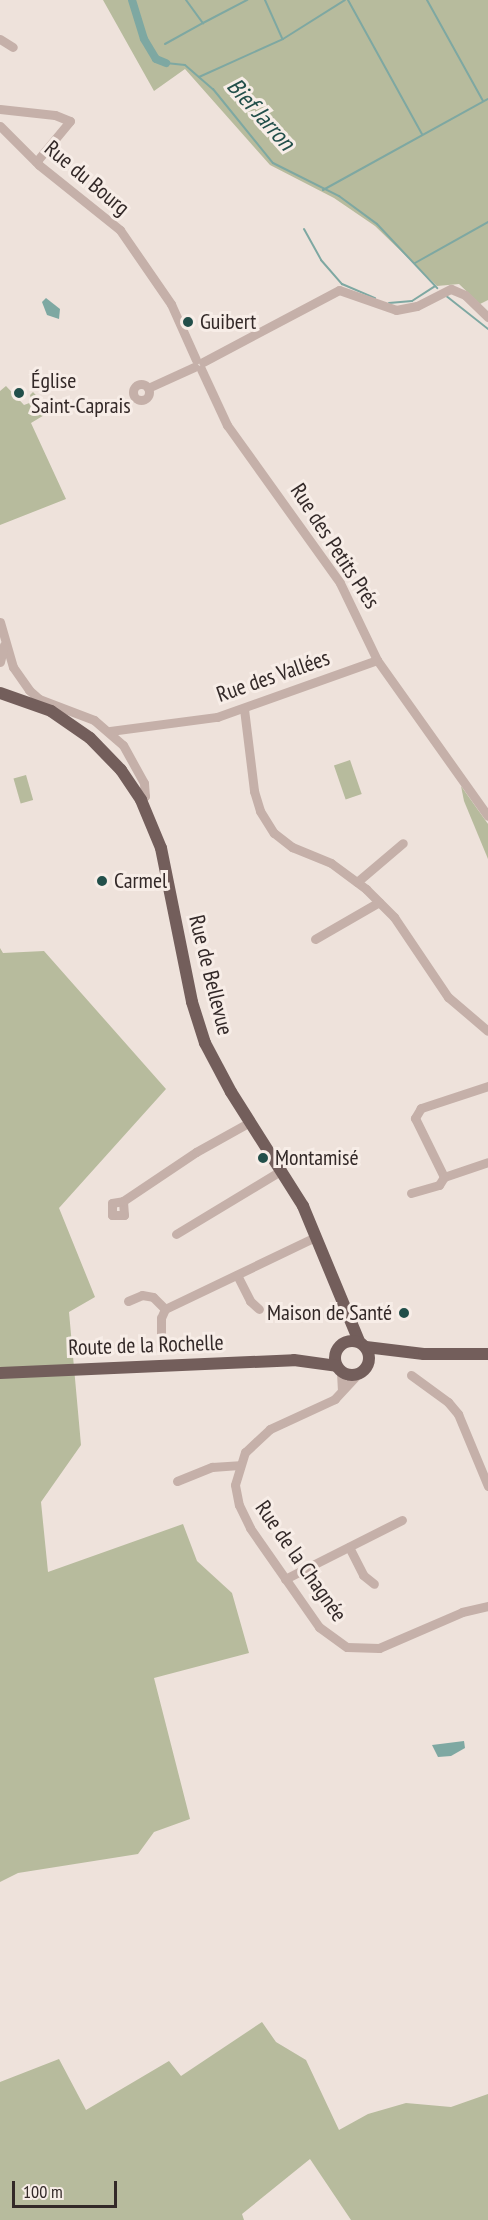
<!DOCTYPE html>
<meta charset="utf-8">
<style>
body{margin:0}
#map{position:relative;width:488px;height:2220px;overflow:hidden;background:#eee2db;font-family:"PT Sans Narrow",sans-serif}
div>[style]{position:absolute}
.green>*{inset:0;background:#b7bb9d;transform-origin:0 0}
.water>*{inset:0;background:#7ea8a2}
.stream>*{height:2px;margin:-1px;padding:0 1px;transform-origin:1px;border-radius:1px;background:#7ea8a2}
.canal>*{height:8px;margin:-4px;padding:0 4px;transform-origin:4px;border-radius:4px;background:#7ea8a2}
.minor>*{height:9px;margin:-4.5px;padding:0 4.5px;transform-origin:4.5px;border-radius:4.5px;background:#c5b0a9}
.minor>.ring{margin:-4.5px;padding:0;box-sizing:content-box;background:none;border:9px solid #c5b0a9;border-radius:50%}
.major>*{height:12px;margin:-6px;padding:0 6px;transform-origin:6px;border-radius:6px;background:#735e5b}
.major>.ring{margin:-6px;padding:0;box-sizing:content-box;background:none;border:12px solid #735e5b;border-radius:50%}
.dots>*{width:16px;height:16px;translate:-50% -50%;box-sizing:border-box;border:3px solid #f7ede7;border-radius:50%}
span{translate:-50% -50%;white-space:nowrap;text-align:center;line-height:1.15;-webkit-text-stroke:6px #f7ede7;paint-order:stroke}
.street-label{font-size:22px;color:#332928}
.poi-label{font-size:22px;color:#332928}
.left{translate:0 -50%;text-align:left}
.right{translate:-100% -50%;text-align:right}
.water-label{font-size:24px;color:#224f4a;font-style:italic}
.scale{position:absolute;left:12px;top:2181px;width:105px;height:27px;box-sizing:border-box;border:3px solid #332928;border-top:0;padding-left:8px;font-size:18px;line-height:21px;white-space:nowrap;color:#332928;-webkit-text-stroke:4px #f7ede7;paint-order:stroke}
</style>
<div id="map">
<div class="green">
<div style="clip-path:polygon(103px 0,488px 0,488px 300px,480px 304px,459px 284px,437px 286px,375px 226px,334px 198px,270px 165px,185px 69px,154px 91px)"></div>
<div style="clip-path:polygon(6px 386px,24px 405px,32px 402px,30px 395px,33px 392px,51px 411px,31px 423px,66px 499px,0 525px,0 391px)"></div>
<div style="left:350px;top:760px;width:36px;height:17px;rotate:71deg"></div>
<div style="left:26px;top:775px;width:26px;height:13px;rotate:74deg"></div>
<div style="clip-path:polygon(461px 786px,488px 824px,488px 859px,464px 801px)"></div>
<div style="clip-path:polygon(0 948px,3px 953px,44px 951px,166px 1089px,59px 1208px,95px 1297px,69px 1312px,81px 1445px,41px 1502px,48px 1572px,183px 1524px,197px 1561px,232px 1593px,249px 1653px,154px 1678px,190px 1819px,154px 1832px,138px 1854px,18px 1873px,0 1882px)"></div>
<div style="clip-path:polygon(262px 2022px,276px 2042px,306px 2060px,339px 2130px,368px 2114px,406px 2103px,451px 2107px,488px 2094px,488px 2220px,351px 2220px,310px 2159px,242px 2214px,244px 2220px,0 2220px,0 2082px,59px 2059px,86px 2110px,169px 2061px,181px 2076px)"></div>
</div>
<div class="water">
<div style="clip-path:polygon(46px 298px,60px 309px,59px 319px,47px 315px,42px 302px)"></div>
<div style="clip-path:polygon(464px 1741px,465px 1748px,451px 1756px,438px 1757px,432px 1745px)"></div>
</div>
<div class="stream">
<div style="left:186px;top:0;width:29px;rotate:54deg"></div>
<div style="left:203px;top:23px;width:50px;rotate:-27.6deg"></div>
<div style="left:265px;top:0;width:42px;rotate:65.9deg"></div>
<div style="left:348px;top:0;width:153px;rotate:61.1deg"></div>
<div style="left:427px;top:0;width:115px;rotate:61deg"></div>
<div style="left:165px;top:44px;width:43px;rotate:-28.9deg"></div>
<div style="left:166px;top:63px;width:19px;rotate:6deg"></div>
<div style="left:185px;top:65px;width:37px;rotate:41deg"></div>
<div style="left:213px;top:89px;width:95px;rotate:51deg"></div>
<div style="left:273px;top:163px;width:74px;rotate:26.6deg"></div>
<div style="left:339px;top:196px;width:47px;rotate:36.4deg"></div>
<div style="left:377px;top:224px;width:88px;rotate:46.8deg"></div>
<div style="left:199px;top:77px;width:92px;rotate:-24.3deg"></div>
<div style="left:283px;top:39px;width:73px;rotate:-32.2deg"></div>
<div style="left:323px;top:190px;width:188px;rotate:-28.9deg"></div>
<div style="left:304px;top:229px;width:35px;rotate:61deg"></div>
<div style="left:321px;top:260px;width:32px;rotate:49deg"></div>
<div style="left:342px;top:284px;width:36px;rotate:23deg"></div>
<div style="left:415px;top:263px;width:84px;rotate:-29.3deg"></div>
<div style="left:445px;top:295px;width:55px;rotate:38.3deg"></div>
<div style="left:389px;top:303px;width:23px;rotate:-5deg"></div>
<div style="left:412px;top:301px;width:27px;rotate:-33deg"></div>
</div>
<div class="canal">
<div style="left:132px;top:0;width:41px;rotate:72.9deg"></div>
<div style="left:144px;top:39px;width:23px;rotate:59deg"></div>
<div style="left:156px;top:59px;width:11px;rotate:22deg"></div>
</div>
<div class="minor">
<div style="left:0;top:39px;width:15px;rotate:32deg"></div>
<div style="left:0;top:109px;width:55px;rotate:6.2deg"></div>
<div style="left:55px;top:115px;width:16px;rotate:22deg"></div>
<div style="left:70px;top:121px;width:53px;rotate:129.7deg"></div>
<div style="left:0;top:126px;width:55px;rotate:45deg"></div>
<div style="left:39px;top:165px;width:104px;rotate:38.7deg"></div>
<div style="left:120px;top:230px;width:90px;rotate:55.4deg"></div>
<div style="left:171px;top:304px;width:61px;rotate:65.9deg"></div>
<div style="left:203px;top:362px;width:154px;rotate:-27.9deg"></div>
<div style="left:339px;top:290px;width:60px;rotate:19.3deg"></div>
<div style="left:396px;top:310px;width:21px;rotate:-11deg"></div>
<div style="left:417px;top:306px;width:38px;rotate:-27deg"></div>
<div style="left:451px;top:289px;width:15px;rotate:23deg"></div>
<div style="left:465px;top:295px;width:32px;rotate:44deg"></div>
<div style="left:201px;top:369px;width:62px;rotate:65.1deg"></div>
<div style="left:227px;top:425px;width:194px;rotate:54.4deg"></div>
<div style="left:340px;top:583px;width:85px;rotate:64.3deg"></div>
<div style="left:377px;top:660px;width:191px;rotate:54.6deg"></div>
<div class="ring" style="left:133px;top:384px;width:7px;height:7px"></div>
<div style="left:148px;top:388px;width:51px;rotate:-24.5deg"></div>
<div style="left:0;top:622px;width:47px;rotate:73.9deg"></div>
<div style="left:13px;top:667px;width:28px;rotate:55deg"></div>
<div style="left:29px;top:690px;width:13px;rotate:42deg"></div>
<div style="left:39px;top:699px;width:59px;rotate:20.9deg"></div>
<div style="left:94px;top:720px;width:38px;rotate:41deg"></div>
<div style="left:123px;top:745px;width:43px;rotate:61.1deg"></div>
<div style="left:144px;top:783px;width:13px;rotate:86deg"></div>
<div style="left:145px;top:796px;width:6px;rotate:135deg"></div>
<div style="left:0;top:662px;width:17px;rotate:-77deg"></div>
<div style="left:244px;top:709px;width:83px;rotate:83deg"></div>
<div style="left:254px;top:791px;width:21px;rotate:73deg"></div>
<div style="left:260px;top:811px;width:26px;rotate:58deg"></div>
<div style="left:274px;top:833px;width:23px;rotate:38deg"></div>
<div style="left:292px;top:847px;width:42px;rotate:22.3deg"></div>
<div style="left:331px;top:863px;width:44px;rotate:36.6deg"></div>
<div style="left:366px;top:889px;width:40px;rotate:45deg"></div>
<div style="left:394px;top:917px;width:97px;rotate:56deg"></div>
<div style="left:448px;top:997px;width:52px;rotate:40.4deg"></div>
<div style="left:110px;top:731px;width:108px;rotate:-7.5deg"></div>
<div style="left:217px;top:717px;width:170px;rotate:-19.6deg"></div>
<div style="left:357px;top:882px;width:60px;rotate:-40.3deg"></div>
<div style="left:315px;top:939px;width:74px;rotate:-30deg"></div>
<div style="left:488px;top:1086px;width:71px;rotate:161.8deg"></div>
<div style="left:421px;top:1108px;width:12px;rotate:121deg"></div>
<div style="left:415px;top:1118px;width:66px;rotate:63.8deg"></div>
<div style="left:444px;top:1177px;width:46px;rotate:-18.8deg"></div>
<div style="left:411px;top:1193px;width:29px;rotate:-16deg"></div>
<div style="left:439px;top:1185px;width:9px;rotate:-58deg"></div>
<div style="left:123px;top:1201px;width:14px;rotate:86deg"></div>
<div style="left:124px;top:1215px;width:12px;rotate:180deg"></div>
<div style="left:112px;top:1215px;width:12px;rotate:-90deg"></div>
<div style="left:112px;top:1203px;width:11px;rotate:-10deg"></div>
<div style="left:123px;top:1201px;width:88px;rotate:-33.9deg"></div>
<div style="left:196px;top:1152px;width:62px;rotate:-29.1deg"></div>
<div style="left:176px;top:1234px;width:124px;rotate:-31.1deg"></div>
<div style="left:237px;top:1275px;width:29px;rotate:63deg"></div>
<div style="left:250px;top:1301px;width:12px;rotate:42deg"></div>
<div style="left:128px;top:1301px;width:15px;rotate:-23deg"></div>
<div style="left:142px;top:1295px;width:11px;rotate:10deg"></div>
<div style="left:153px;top:1297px;width:17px;rotate:45deg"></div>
<div style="left:161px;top:1348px;width:30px;rotate:-90deg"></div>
<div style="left:161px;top:1318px;width:10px;rotate:-66deg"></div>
<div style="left:165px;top:1309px;width:166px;rotate:-25.6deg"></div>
<div style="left:341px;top:1372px;width:18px;rotate:87deg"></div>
<div style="left:357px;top:1375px;width:33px;rotate:133deg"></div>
<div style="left:335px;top:1399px;width:72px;rotate:155.2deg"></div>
<div style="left:270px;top:1429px;width:34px;rotate:137deg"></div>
<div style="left:245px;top:1452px;width:34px;rotate:107deg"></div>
<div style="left:235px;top:1485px;width:20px;rotate:79deg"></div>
<div style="left:239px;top:1505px;width:25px;rotate:64deg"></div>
<div style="left:250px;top:1528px;width:121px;rotate:55.1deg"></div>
<div style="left:319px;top:1627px;width:34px;rotate:36deg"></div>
<div style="left:347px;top:1647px;width:32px;rotate:2deg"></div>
<div style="left:379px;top:1648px;width:90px;rotate:-23.4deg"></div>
<div style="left:462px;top:1612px;width:27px;rotate:-13deg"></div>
<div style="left:411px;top:1375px;width:46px;rotate:36.1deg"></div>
<div style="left:448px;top:1402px;width:16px;rotate:50deg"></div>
<div style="left:458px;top:1414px;width:78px;rotate:67.4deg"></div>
<div style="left:177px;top:1481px;width:38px;rotate:-22deg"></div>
<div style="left:212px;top:1467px;width:27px;rotate:-4deg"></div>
<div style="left:349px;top:1547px;width:31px;rotate:63deg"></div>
<div style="left:363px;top:1575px;width:14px;rotate:39deg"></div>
<div style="left:285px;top:1579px;width:131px;rotate:-26.8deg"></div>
</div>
<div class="major">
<div style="left:0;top:693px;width:54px;rotate:19.4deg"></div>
<div style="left:51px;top:711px;width:47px;rotate:34.7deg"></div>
<div style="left:90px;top:738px;width:45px;rotate:45.9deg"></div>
<div style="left:121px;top:770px;width:36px;rotate:56deg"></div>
<div style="left:141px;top:800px;width:52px;rotate:67.4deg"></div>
<div style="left:161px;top:848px;width:157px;rotate:78.6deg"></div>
<div style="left:192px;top:1002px;width:43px;rotate:72.4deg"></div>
<div style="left:205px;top:1043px;width:55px;rotate:62deg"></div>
<div style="left:231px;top:1092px;width:135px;rotate:57.7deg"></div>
<div style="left:303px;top:1206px;width:146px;rotate:67.5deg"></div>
<div class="ring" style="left:335px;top:1341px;width:22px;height:22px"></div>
<div style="left:366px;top:1347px;width:58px;rotate:6.9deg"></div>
<div style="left:424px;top:1354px;width:64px"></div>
<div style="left:0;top:1373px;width:294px;rotate:-2.5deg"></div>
<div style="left:294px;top:1360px;width:43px;rotate:7.9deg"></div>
</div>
<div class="dots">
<div style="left:188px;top:322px;background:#224f4a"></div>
<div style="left:19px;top:393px;background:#224f4a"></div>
<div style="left:102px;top:881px;background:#224f4a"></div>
<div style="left:263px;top:1158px;background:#224f4a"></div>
<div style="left:404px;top:1313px;background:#224f4a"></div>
</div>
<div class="street-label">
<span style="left:87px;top:178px;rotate:40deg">Rue du Bourg</span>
<span style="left:335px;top:546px;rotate:57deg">Rue des Petits Prés</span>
<span style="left:273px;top:676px;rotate:-19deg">Rue des Vallées</span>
<span style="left:211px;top:975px;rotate:76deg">Rue de Bellevue</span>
<span style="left:146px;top:1345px;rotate:-2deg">Route de la Rochelle</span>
<span style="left:301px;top:1561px;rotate:55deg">Rue de la Chagnée</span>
</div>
<div class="poi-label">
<span class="left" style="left:200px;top:322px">Guibert</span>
<span class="left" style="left:31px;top:393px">Église<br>Saint-Caprais</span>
<span class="left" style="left:114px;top:881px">Carmel</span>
<span class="left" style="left:275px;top:1158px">Montamisé</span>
<span class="right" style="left:392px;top:1313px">Maison de Santé</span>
</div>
<div class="water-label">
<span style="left:261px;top:114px;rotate:48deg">Bief Jarron</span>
</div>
<div class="scale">100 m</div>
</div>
